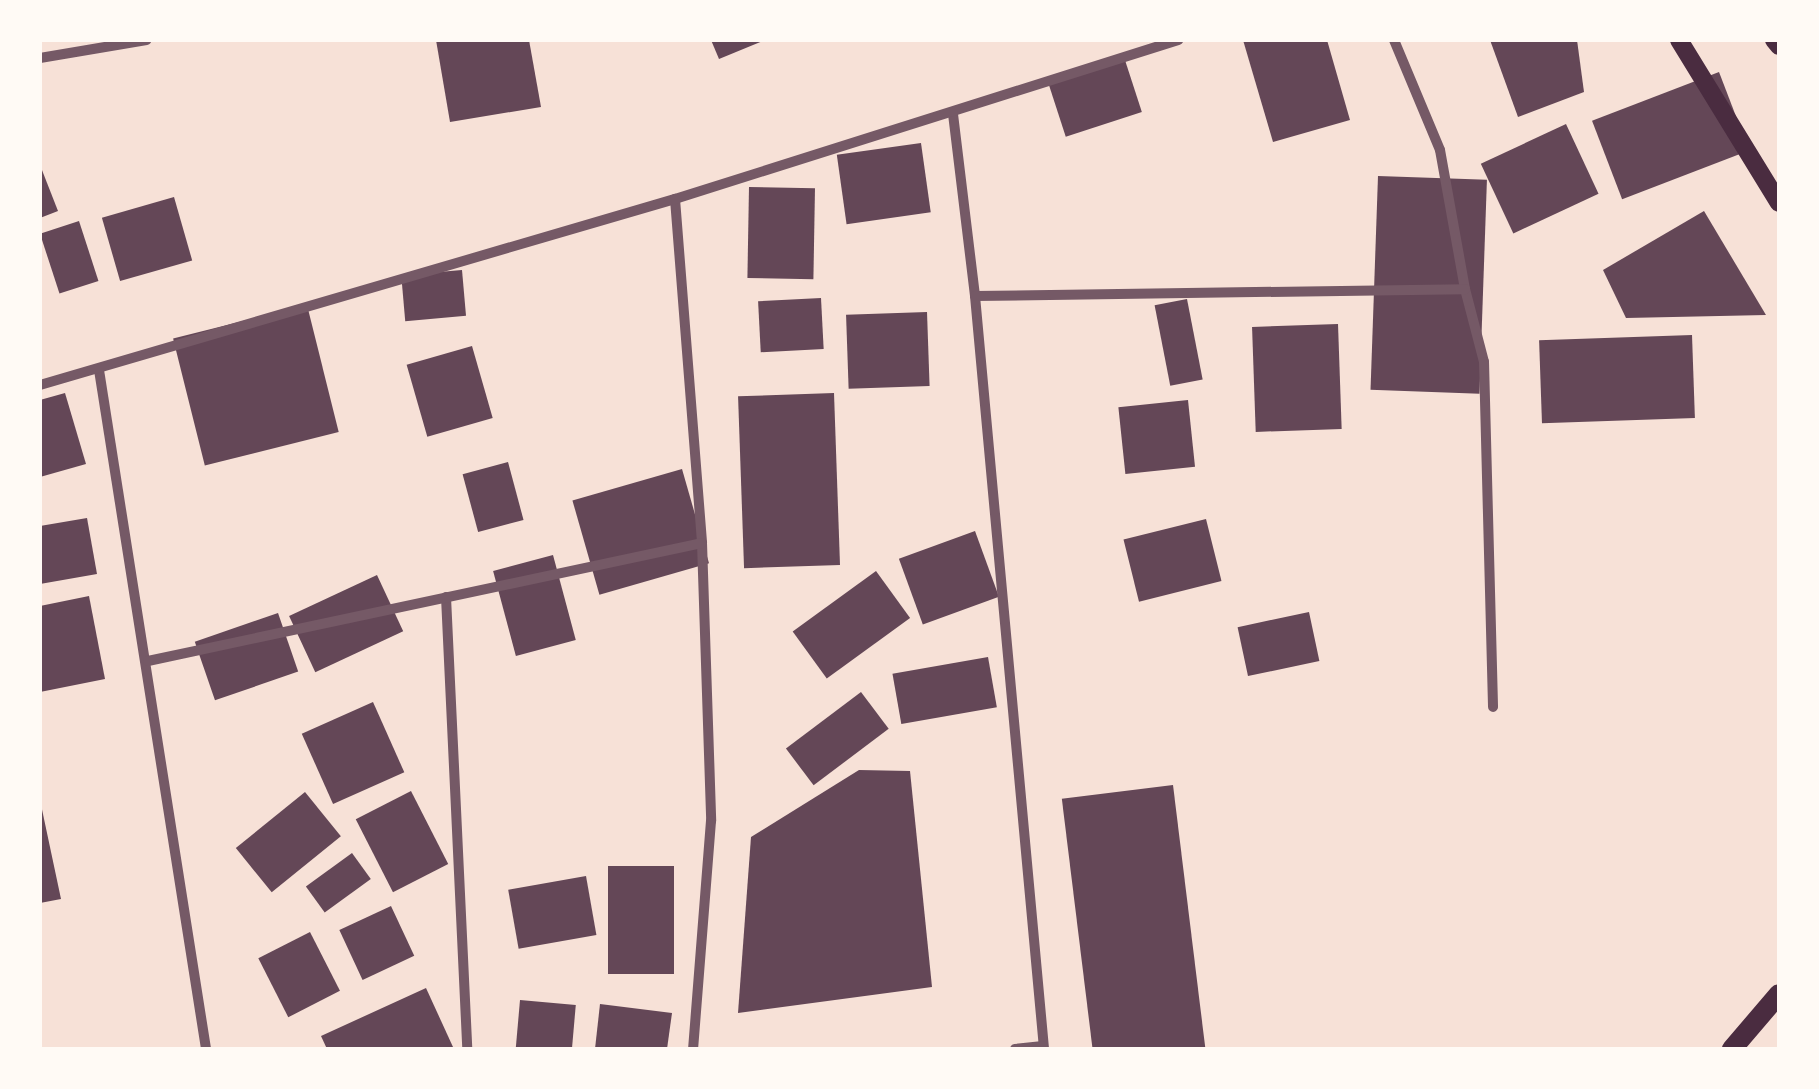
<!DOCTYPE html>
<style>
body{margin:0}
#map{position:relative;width:1819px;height:1089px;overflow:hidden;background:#f7e1d7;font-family:"PT Sans Narrow",sans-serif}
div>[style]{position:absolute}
.building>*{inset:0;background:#644757;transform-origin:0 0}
.minor>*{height:10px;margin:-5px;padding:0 5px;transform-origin:5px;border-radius:5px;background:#755966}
.secondary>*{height:18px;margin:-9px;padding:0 9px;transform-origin:9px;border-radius:9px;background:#4a2c40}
.primary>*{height:20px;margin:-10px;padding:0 10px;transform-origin:10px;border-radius:10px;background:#4a2c40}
span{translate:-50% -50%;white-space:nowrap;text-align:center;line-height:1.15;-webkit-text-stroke:9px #fffaf5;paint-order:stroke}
.frame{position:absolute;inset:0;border:42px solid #fffaf5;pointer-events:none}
</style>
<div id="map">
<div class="building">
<div style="clip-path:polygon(436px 40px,529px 40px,541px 107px,450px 122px)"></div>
<div style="clip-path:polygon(711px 40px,765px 40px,719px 59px)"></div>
<div style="clip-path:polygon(1243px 40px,1327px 40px,1350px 120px,1273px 142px)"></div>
<div style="clip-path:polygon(1490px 40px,1577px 40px,1584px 92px,1518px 117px)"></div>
<div style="left:1123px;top:54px;width:61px;height:80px;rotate:72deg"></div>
<div style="left:1719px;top:72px;width:84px;height:136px;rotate:69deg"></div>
<div style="left:1566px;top:124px;width:77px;height:94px;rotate:65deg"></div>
<div style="left:921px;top:143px;width:70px;height:85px;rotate:82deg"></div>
<div style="clip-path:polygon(40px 165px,58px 211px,40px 218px)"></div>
<div style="left:1378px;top:176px;width:109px;height:214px;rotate:2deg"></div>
<div style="left:749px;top:187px;width:66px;height:91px;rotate:1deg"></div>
<div style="left:174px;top:197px;width:66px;height:75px;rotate:74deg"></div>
<div style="clip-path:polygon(1704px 211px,1766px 315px,1626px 318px,1603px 270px)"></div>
<div style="left:79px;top:221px;width:63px;height:41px;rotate:72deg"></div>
<div style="left:462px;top:270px;width:46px;height:61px;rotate:85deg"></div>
<div style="left:821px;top:298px;width:51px;height:63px;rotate:87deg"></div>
<div style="left:1187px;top:299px;width:82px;height:33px;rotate:79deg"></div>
<div style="left:307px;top:305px;width:131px;height:138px;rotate:76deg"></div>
<div style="left:927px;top:312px;width:74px;height:81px;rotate:88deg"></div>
<div style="left:1338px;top:324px;width:105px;height:86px;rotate:88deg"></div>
<div style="left:1692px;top:335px;width:83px;height:153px;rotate:88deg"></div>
<div style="left:472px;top:346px;width:75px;height:68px;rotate:74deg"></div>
<div style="clip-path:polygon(65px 393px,86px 464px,40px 477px,40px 400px)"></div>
<div style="left:834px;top:393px;width:172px;height:96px;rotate:88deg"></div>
<div style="left:1188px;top:400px;width:67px;height:70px;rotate:84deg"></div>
<div style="left:508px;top:462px;width:60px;height:47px;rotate:75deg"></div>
<div style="left:682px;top:469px;width:98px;height:114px;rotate:74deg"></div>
<div style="clip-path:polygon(87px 518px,97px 574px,40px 584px,40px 526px)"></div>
<div style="left:1206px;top:519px;width:64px;height:85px;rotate:76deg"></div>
<div style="left:975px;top:531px;width:70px;height:81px;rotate:70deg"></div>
<div style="left:553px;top:555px;width:88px;height:62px;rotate:75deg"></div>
<div style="left:876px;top:571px;width:58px;height:103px;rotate:54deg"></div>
<div style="left:377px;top:575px;width:62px;height:97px;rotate:65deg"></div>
<div style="clip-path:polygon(89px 596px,105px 679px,40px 692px,40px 606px)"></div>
<div style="left:1309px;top:612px;width:50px;height:73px;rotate:78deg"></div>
<div style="left:278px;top:613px;width:62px;height:88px;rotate:71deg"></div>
<div style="left:988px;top:657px;width:51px;height:97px;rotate:80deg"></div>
<div style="left:861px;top:692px;width:46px;height:94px;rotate:53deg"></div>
<div style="left:373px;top:702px;width:77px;height:78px;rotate:66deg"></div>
<div style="clip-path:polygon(859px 770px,910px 771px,932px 987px,738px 1013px,751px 837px)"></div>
<div style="left:1173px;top:785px;width:266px;height:112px;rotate:83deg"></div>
<div style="left:411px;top:791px;width:82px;height:62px;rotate:63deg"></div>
<div style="left:305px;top:792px;width:57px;height:89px;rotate:51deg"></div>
<div style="clip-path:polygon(40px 800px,61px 899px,40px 903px)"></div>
<div style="left:352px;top:853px;width:32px;height:57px;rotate:54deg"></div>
<div style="left:608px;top:866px;width:66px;height:108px"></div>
<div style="left:586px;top:876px;width:60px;height:79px;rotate:80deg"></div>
<div style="left:391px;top:906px;width:55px;height:57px;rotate:65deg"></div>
<div style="left:310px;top:932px;width:66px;height:58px;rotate:63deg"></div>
<div style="clip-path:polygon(426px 988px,453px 1047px,327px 1049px,321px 1036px)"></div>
<div style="left:520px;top:1000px;width:56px;height:49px;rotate:5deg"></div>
<div style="clip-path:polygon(600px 1004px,672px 1013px,667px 1049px,595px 1049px)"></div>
</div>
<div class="minor">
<div style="left:1394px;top:40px;width:119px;rotate:67.3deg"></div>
<div style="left:1440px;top:150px;width:141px;rotate:79.8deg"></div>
<div style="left:1465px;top:289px;width:75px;rotate:75.4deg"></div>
<div style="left:1484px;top:362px;width:345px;rotate:88.5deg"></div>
<div style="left:40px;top:58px;width:108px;rotate:-9.6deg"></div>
<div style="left:953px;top:114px;width:183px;rotate:83.1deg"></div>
<div style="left:975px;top:296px;width:756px;rotate:84.76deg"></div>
<div style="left:675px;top:199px;width:345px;rotate:85.5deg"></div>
<div style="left:702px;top:543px;width:278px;rotate:88.1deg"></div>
<div style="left:711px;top:821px;width:229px;rotate:94.5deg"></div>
<div style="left:975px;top:296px;width:490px;rotate:-0.8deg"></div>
<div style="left:99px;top:370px;width:687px;rotate:81.04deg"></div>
<div style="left:40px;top:385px;width:662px;rotate:-16.33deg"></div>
<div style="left:675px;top:199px;width:528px;rotate:-17.54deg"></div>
<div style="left:446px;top:597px;width:452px;rotate:87.3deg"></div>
<div style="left:148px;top:661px;width:566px;rotate:-12.02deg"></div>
<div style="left:1015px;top:1049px;width:28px;rotate:-6deg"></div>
</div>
<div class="secondary">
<div style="left:1679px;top:40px;width:191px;rotate:58.5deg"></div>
<div style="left:1774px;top:40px;width:8px;rotate:50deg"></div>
</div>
<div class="primary">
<div style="left:1732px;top:1049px;width:72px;rotate:-49.5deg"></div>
</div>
<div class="frame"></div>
</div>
